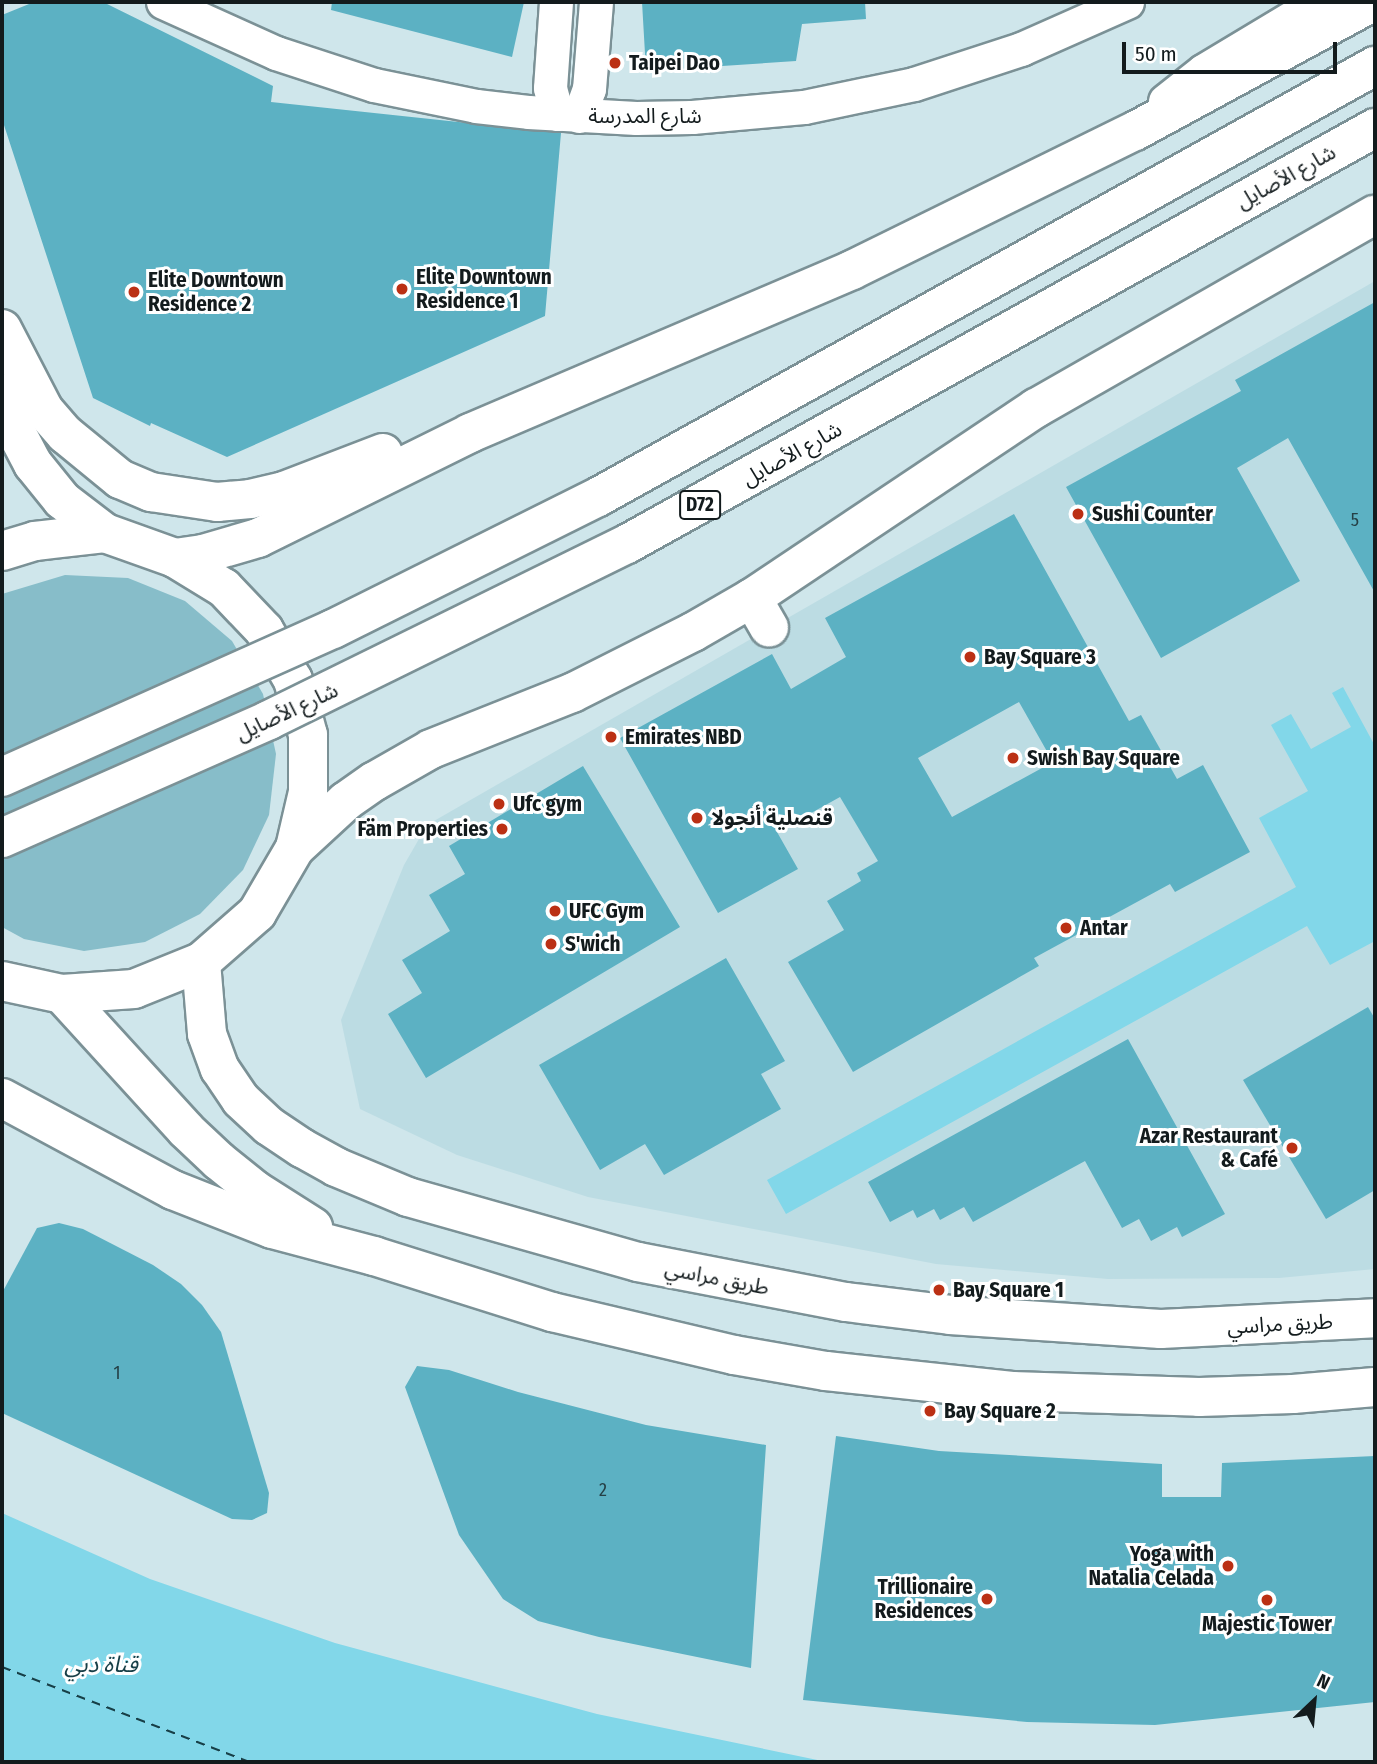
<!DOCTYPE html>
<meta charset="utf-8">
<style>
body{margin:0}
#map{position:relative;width:1377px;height:1764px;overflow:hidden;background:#cfe6eb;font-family:"Fira Sans Condensed","Noto Sans Arabic",sans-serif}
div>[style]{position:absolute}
.built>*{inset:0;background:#bcdce3}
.green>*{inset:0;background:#87bdc9}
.water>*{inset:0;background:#82d7e9}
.ferry>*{height:2px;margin-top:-1px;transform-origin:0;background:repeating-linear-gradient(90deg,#173f47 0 9px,transparent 0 16px)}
.building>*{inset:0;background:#5cb1c3}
.roads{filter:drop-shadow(2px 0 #7b9196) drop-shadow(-2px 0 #7b9196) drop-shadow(0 2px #7b9196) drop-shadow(0 -2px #7b9196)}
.street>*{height:33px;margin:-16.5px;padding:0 16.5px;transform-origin:16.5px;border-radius:16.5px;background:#fff}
.secondary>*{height:38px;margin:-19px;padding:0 19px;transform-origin:19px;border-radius:19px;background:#fff}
.bridges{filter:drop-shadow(2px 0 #7b9196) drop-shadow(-2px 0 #7b9196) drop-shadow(0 2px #7b9196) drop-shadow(0 -2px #7b9196)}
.primary-bridge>*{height:38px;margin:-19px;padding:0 19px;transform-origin:19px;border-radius:19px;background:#fff}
.dots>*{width:19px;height:19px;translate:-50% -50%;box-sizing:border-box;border:4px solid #fff;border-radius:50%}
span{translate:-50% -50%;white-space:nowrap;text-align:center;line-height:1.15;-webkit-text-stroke:6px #fff;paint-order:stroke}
.number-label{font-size:18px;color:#254046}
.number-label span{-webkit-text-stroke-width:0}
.shield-label span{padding:2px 5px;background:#fff;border:2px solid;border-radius:5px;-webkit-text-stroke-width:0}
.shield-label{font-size:19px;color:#131b1d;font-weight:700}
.poi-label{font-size:21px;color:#131b1d;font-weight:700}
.left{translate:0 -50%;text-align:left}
.right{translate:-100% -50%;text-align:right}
.street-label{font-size:21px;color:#131b1d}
.water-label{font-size:23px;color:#173f47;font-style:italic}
.frame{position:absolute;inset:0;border:4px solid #131b1d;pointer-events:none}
.north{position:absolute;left:1279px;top:1666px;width:70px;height:70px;-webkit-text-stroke:5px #fff;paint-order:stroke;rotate:26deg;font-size:19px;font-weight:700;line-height:28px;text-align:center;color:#131b1d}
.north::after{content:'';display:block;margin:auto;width:24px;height:32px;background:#131b1d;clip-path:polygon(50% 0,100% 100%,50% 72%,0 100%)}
.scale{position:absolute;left:1122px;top:42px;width:215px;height:32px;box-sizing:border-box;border:4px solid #131b1d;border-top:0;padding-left:9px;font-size:21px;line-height:24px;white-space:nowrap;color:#131b1d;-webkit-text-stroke:5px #fff;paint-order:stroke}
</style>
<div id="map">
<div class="built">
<div style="clip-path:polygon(1375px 281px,1375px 1269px,1279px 1278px,1108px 1279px,936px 1264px,588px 1197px,457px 1155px,360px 1109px,341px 1020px,404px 865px,427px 825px)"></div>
</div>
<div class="green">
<div style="clip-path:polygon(65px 575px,128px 578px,185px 601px,232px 641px,263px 694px,276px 754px,269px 815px,243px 870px,200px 914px,145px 942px,84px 951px,24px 939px,2px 927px,2px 594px)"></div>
</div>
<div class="water">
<div style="clip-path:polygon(1343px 687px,1375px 746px,1375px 941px,1330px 965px,1307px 926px,786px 1214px,767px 1180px,1296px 887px,1259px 818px,1308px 791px,1271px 725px,1291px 714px,1311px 749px,1351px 727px,1332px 693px)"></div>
<div style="clip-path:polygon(2px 1513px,150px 1579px,335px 1643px,597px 1714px,827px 1762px,2px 1762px)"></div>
</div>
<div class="ferry">
<div style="left:2px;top:1667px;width:265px;rotate:21deg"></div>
</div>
<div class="building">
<div style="clip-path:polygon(34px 2px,103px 2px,273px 86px,271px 102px,561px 133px,545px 316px,227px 457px,151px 423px,150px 426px,93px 398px,2px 119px,2px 15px)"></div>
<div style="clip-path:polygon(332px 2px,524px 2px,512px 57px,331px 10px)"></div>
<div style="clip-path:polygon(642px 2px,865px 2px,866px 19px,802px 24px,796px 61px,646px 71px)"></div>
<div style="clip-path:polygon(1375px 302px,1375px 593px,1288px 438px,1237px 468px,1300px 581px,1161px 658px,1066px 487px,1241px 391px,1235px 380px)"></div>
<div style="clip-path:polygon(evenodd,1014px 514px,1129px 721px,1141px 715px,1177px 779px,1203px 765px,1250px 852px,1175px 892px,1170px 884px,1034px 958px,1039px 966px,853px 1072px,788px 962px,844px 930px,827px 901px,861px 881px,857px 873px,878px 861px,840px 797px,777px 832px,798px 869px,718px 913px,620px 738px,772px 654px,791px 689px,846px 657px,825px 618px,1014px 514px,1019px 702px,1053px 762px,952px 817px,918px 758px,1019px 702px)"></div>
<div style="clip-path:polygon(583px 766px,680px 927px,426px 1078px,388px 1014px,422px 993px,402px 960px,450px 931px,429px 895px,465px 874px,449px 846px)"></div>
<div style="clip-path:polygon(726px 958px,785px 1061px,761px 1074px,781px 1109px,664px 1175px,645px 1144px,600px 1170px,539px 1065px)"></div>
<div style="clip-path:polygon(1368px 1007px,1375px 1019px,1375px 1190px,1326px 1219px,1243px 1080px)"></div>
<div style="clip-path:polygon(1128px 1039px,1225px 1214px,1182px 1237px,1177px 1227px,1151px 1241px,1139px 1219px,1122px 1228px,1085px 1161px,973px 1222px,964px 1207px,940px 1220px,934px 1209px,917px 1218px,913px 1210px,890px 1222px,868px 1182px)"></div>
<div style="clip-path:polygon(59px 1223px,83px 1229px,153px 1265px,181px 1284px,202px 1305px,221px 1332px,269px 1493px,267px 1513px,252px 1520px,232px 1519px,2px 1413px,2px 1293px,37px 1228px)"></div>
<div style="clip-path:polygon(417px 1366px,449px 1370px,518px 1392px,646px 1425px,766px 1445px,751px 1668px,599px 1637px,538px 1621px,503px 1599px,459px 1535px,405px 1387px)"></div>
<div style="clip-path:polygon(836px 1436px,939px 1451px,1162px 1464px,1162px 1497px,1221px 1497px,1222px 1463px,1375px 1456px,1375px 1702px,1155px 1725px,1027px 1722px,803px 1700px)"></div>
</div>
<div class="roads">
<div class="street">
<div style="left:163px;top:2px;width:124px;rotate:24.3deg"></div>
<div style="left:276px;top:53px;width:103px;rotate:18.1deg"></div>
<div style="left:374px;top:85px;width:104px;rotate:11.6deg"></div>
<div style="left:476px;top:106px;width:52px;rotate:6.6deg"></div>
<div style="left:528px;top:112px;width:108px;rotate:3.2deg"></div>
<div style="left:636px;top:118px;width:56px;rotate:-1deg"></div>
<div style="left:692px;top:117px;width:112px;rotate:-5.1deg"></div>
<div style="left:804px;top:107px;width:112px;rotate:-11.8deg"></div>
<div style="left:914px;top:84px;width:113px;rotate:-18.1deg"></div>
<div style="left:1021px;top:49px;width:116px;rotate:-23.9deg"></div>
<div style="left:556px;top:2px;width:86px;rotate:94deg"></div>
<div style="left:550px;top:88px;width:27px;rotate:75deg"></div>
<div style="left:1165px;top:101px;width:48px;rotate:-38.3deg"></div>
<div style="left:1203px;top:71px;width:134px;rotate:-31deg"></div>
<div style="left:579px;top:116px;width:29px;rotate:-70deg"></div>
<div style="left:589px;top:89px;width:87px;rotate:-85.4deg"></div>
</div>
<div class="secondary">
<div style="left:2px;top:329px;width:91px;rotate:62.6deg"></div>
<div style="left:44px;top:410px;width:32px;rotate:49deg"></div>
<div style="left:65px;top:434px;width:71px;rotate:39.3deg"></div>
<div style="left:120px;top:479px;width:34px;rotate:23deg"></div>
<div style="left:151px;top:492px;width:67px;rotate:8.6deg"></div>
<div style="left:217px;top:502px;width:33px;rotate:-5deg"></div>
<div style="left:250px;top:499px;width:35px;rotate:-13deg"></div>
<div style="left:284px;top:491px;width:106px;rotate:-21deg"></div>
<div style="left:2px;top:393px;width:37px;rotate:71deg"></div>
<div style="left:14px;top:428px;width:41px;rotate:62.2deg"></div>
<div style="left:33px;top:464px;width:46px;rotate:51.1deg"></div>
<div style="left:62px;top:500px;width:54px;rotate:37.5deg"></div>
<div style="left:2px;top:551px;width:34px;rotate:-17deg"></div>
<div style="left:35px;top:541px;width:70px;rotate:-6.5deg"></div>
<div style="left:105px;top:533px;width:74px;rotate:19.7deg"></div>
<div style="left:175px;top:558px;width:57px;rotate:31.5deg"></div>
<div style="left:224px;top:588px;width:58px;rotate:46.4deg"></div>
<div style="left:264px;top:630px;width:58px;rotate:59.9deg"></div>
<div style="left:293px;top:680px;width:57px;rotate:74.7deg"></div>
<div style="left:308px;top:735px;width:57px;rotate:90deg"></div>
<div style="left:308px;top:792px;width:57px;rotate:103.1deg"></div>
<div style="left:295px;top:848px;width:75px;rotate:120.3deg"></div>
<div style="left:257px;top:913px;width:74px;rotate:138.8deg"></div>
<div style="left:201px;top:962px;width:72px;rotate:158.1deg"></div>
<div style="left:134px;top:989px;width:72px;rotate:176deg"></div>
<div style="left:62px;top:994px;width:61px;rotate:-167.8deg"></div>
<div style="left:175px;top:558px;width:28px;rotate:-8deg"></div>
<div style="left:203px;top:554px;width:57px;rotate:-16.2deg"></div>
<div style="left:258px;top:538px;width:237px;rotate:-26.3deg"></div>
<div style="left:470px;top:433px;width:415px;rotate:-23.1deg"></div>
<div style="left:852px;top:270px;width:315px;rotate:-26.2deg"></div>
<div style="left:1135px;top:131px;width:271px;rotate:-28.5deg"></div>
<div style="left:752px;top:598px;width:34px;rotate:60deg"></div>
<div style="left:295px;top:848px;width:69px;rotate:-42.7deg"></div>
<div style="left:346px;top:801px;width:35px;rotate:-35deg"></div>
<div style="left:375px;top:781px;width:64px;rotate:-29.7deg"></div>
<div style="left:431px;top:749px;width:152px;rotate:-21.7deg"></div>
<div style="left:572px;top:693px;width:136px;rotate:-26.8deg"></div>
<div style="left:693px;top:632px;width:68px;rotate:-30deg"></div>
<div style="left:752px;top:598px;width:342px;rotate:-33.8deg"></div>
<div style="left:1036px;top:408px;width:390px;rotate:-29.7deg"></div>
<div style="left:201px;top:962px;width:72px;rotate:85.2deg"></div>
<div style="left:207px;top:1034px;width:37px;rotate:70deg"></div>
<div style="left:220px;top:1069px;width:37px;rotate:56deg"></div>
<div style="left:241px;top:1100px;width:38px;rotate:43deg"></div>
<div style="left:269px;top:1126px;width:40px;rotate:34deg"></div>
<div style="left:302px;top:1148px;width:39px;rotate:29deg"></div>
<div style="left:336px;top:1167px;width:78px;rotate:22.6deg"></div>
<div style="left:408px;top:1197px;width:239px;rotate:15.8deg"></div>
<div style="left:638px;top:1262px;width:212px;rotate:10.9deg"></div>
<div style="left:846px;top:1302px;width:105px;rotate:7.1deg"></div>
<div style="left:950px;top:1315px;width:211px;rotate:3.8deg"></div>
<div style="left:1161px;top:1329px;width:214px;rotate:-2.9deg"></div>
<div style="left:62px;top:994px;width:184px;rotate:47.6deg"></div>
<div style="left:186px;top:1130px;width:45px;rotate:43.2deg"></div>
<div style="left:219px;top:1161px;width:46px;rotate:38.9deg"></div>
<div style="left:255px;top:1190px;width:69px;rotate:32.5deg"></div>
<div style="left:2px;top:1098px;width:194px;rotate:28.3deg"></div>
<div style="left:173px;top:1190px;width:106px;rotate:21.5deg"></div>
<div style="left:272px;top:1229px;width:106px;rotate:14.8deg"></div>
<div style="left:374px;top:1256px;width:187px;rotate:17.5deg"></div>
<div style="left:552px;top:1312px;width:187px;rotate:13.3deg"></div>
<div style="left:734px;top:1355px;width:93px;rotate:9.9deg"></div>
<div style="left:826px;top:1371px;width:187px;rotate:6.1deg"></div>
<div style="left:1012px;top:1391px;width:187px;rotate:1.8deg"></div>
<div style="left:1199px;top:1397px;width:94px;rotate:-1.8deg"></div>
<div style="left:1293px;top:1394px;width:82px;rotate:-4.9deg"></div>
</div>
</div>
<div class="bridges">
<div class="primary-bridge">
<div style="left:2px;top:777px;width:363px;rotate:-24.1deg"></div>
<div style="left:333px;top:629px;width:296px;rotate:-26.5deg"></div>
<div style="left:598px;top:497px;width:889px;rotate:-29.02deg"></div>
<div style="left:2px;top:838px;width:292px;rotate:-23.8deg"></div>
<div style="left:269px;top:720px;width:399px;rotate:-26.2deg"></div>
<div style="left:627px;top:544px;width:856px;rotate:-29.08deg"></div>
</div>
</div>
<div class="dots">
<div style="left:615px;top:63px;background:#bb3014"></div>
<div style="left:402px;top:289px;background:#bb3014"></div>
<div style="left:134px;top:292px;background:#bb3014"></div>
<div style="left:1078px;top:514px;background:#bb3014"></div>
<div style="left:970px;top:657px;background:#bb3014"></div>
<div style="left:611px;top:737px;background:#bb3014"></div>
<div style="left:1013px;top:758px;background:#bb3014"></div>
<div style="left:499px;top:804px;background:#bb3014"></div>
<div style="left:697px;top:818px;background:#bb3014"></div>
<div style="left:502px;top:829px;background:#bb3014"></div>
<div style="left:555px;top:911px;background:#bb3014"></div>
<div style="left:1066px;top:928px;background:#bb3014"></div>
<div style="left:551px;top:944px;background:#bb3014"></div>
<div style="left:1292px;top:1148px;background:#bb3014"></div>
<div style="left:939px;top:1290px;background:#bb3014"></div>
<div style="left:930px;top:1411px;background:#bb3014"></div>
<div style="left:1228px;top:1566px;background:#bb3014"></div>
<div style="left:987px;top:1599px;background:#bb3014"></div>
<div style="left:1267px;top:1600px;background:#bb3014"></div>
</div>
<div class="number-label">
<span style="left:1355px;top:520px">5</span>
<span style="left:117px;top:1373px">1</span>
<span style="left:603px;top:1490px">2</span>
</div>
<div class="shield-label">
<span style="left:700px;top:505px">D72</span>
</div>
<div class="poi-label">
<span class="left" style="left:629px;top:63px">Taipei Dao</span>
<span class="left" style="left:416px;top:289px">Elite Downtown<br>Residence 1</span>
<span class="left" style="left:148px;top:292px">Elite Downtown<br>Residence 2</span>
<span class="left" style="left:1092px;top:514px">Sushi Counter</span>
<span class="left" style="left:984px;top:657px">Bay Square 3</span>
<span class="left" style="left:625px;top:737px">Emirates NBD</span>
<span class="left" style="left:1027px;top:758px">Swish Bay Square</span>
<span class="left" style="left:513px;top:804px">Ufc gym</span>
<span class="left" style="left:711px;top:818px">قنصلية أنجولا</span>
<span class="right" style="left:488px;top:829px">Fäm Properties</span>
<span class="left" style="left:569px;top:911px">UFC Gym</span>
<span class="left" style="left:1080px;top:928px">Antar</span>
<span class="left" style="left:565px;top:944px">S'wich</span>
<span class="right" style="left:1278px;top:1148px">Azar Restaurant<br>&amp; Café</span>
<span class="left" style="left:953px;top:1290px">Bay Square 1</span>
<span class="left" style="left:944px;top:1411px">Bay Square 2</span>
<span class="right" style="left:1214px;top:1566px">Yoga with<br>Natalia Celada</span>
<span class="right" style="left:973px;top:1599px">Trillionaire<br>Residences</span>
<span style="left:1267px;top:1624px">Majestic Tower</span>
</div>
<div class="street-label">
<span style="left:645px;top:116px">شارع المدرسة</span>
<span style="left:1286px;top:177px;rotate:-29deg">شارع الأصايل</span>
<span style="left:792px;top:454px;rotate:-29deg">شارع الأصايل</span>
<span style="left:287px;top:712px;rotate:-25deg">شارع الأصايل</span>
<span style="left:717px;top:1278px;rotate:11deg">طريق مراسي</span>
<span style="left:1280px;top:1324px;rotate:-3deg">طريق مراسي</span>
</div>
<div class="water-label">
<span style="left:101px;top:1664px">قناة دبي</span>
</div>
<div class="frame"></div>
<div class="north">N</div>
<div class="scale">50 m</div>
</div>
